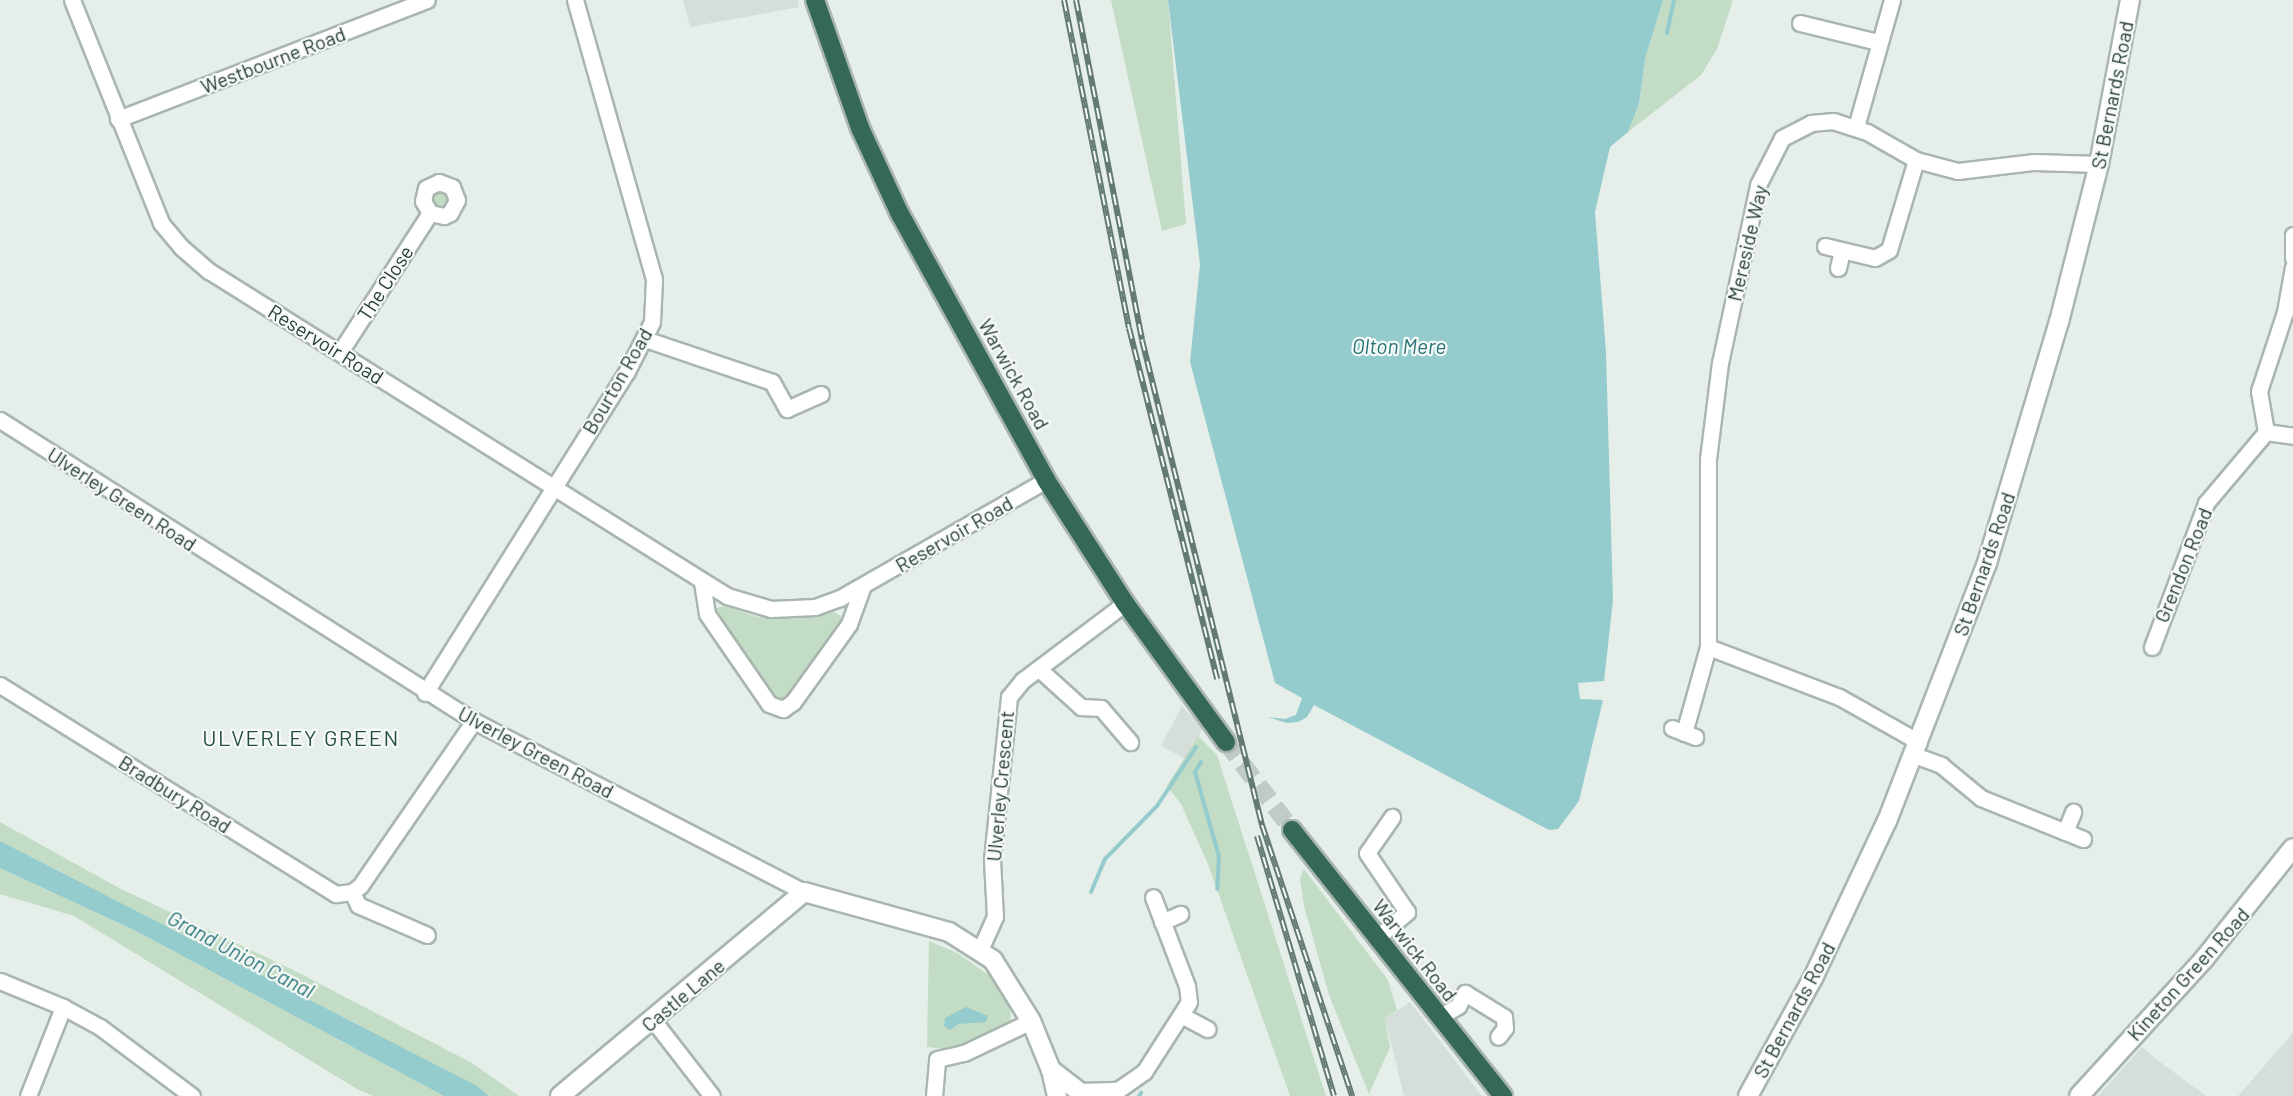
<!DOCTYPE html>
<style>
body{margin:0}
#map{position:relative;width:2293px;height:1096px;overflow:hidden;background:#e6eee9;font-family:Barlow,sans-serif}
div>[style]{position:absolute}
.built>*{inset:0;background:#d5ded8}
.green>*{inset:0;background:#c2dcc5}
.water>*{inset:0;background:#94cbcd}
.stream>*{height:4px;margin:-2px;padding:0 2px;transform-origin:2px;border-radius:2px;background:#94cbcd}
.highway-tunnel>*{height:18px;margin-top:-9px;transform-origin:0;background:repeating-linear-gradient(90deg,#c0cbc5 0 18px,transparent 0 27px)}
.roads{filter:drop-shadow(2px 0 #a9b6af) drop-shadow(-2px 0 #a9b6af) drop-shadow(0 2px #a9b6af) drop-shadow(0 -2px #a9b6af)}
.street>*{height:15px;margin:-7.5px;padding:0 7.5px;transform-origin:7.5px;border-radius:7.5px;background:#fff}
.secondary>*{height:18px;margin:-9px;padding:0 9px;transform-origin:9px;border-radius:9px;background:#fff}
.highway>*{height:18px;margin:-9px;padding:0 9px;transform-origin:9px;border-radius:9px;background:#356857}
.rail>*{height:6px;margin-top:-3px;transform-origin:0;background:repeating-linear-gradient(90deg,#f7faf8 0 11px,#627a70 0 22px);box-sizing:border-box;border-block:2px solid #627a70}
span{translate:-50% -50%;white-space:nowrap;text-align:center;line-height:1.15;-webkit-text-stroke:4.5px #f7faf8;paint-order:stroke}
.street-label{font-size:20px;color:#273e35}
.water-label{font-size:21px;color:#267375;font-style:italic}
.quarter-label{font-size:22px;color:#244f3f;letter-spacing:1.5px}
</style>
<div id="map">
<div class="built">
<div style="clip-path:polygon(683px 0,798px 0,799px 7px,690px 27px)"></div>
<div style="clip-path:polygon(1182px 706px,1203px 728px,1186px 759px,1161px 746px)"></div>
<div style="clip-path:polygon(1410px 1002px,1482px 1096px,1404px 1096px,1385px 1019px)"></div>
<div style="clip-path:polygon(2293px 1033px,2293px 1096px,2238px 1096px)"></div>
<div style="clip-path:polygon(2142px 1047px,2160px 1062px,2206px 1096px,2098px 1096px)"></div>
</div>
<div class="green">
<div style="clip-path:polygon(1111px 0,1168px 0,1186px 224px,1162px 231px)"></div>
<div style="clip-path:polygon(1663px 0,1733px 0,1717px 49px,1701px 75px,1628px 132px,1639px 104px,1645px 59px)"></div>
<div style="clip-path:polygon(435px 187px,451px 194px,447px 208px,435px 209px,428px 196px)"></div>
<div style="clip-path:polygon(725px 606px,758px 617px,782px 618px,832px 611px,841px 616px,842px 622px,786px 701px,779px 703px,772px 699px,717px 616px,716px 608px)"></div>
<div style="clip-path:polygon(1198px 736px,1217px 755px,1326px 1096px,1290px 1096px,1208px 864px,1181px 804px,1167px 786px)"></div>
<div style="clip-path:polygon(0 822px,119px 888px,291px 969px,472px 1063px,519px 1096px,491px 1096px,0 841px)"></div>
<div style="clip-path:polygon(0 868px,136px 931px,444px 1096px,373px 1096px,357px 1089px,74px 916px,0 894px)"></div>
<div style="clip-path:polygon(1304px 869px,1388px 980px,1397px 1010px,1385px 1019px,1390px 1047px,1369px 1094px,1329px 995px,1304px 906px,1300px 878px)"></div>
<div style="clip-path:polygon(929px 941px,957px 953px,990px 976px,1010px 1004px,1011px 1024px,953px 1050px,927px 1047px)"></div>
</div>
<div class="water">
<div style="clip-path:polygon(1168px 0,1663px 0,1645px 59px,1639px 104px,1628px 132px,1610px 147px,1595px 212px,1606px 352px,1613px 600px,1604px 681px,1578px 683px,1580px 699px,1603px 700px,1579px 801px,1558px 829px,1549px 830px,1314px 705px,1307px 717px,1298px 722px,1287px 723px,1268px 717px,1285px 719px,1296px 715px,1302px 698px,1275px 683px,1190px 362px,1200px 264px)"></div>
<div style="clip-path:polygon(0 841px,477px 1086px,489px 1096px,444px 1096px,136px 931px,0 868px)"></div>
<div style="clip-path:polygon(966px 1007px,988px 1016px,986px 1022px,958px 1024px,950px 1030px,944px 1026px,945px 1018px)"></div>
</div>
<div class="stream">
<div style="left:1667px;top:33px;width:34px;rotate:-78deg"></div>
<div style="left:1201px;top:762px;width:12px;rotate:121deg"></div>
<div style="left:1195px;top:772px;width:87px;rotate:74.1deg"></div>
<div style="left:1219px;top:856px;width:33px;rotate:93deg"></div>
<div style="left:1091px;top:892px;width:36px;rotate:-67deg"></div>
<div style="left:1105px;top:859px;width:74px;rotate:-45.5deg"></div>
<div style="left:1157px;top:806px;width:71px;rotate:-56.5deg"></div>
<div style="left:1139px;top:1096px;width:4px;rotate:-56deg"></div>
</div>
<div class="highway-tunnel">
<div style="left:1226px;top:742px;width:110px;rotate:53.1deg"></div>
</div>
<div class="roads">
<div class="street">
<div style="left:72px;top:0;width:240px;rotate:68.2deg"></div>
<div style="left:161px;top:223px;width:31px;rotate:50deg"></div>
<div style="left:181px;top:247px;width:37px;rotate:41deg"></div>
<div style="left:209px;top:271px;width:612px;rotate:32.1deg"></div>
<div style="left:727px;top:596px;width:46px;rotate:16.5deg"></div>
<div style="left:771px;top:609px;width:44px;rotate:-2.6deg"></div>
<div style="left:815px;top:607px;width:27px;rotate:-20deg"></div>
<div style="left:840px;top:598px;width:237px;rotate:-29.8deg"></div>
<div style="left:1800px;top:23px;width:80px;rotate:13.7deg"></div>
<div style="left:118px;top:119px;width:331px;rotate:-21.1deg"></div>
<div style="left:1856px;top:127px;width:132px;rotate:-74.2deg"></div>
<div style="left:2293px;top:235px;width:23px;rotate:90deg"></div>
<div style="left:1825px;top:246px;width:51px;rotate:13.5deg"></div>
<div style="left:1875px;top:258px;width:16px;rotate:-30deg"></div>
<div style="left:1889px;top:250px;width:94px;rotate:-73.3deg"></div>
<div style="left:2293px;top:267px;width:46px;rotate:100.1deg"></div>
<div style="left:2285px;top:312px;width:83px;rotate:108.2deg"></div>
<div style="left:2259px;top:391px;width:42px;rotate:80.3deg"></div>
<div style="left:2266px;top:432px;width:27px;rotate:8deg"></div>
<div style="left:1838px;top:268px;width:18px;rotate:-77deg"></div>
<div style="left:645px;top:339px;width:134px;rotate:18.7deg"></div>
<div style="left:772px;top:382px;width:31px;rotate:61deg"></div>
<div style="left:787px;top:409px;width:37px;rotate:-24deg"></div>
<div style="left:340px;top:352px;width:166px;rotate:-57.1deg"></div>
<div style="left:430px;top:213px;width:14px;rotate:-120deg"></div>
<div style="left:423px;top:201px;width:13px;rotate:-77deg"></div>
<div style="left:426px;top:188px;width:14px;rotate:-25deg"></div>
<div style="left:439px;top:182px;width:14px;rotate:21deg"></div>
<div style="left:452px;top:187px;width:14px;rotate:69deg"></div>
<div style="left:457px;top:200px;width:15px;rotate:118deg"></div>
<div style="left:450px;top:213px;width:7px;rotate:153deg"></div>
<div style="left:444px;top:216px;width:14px;rotate:-168deg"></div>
<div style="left:0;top:420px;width:561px;rotate:32.42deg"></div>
<div style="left:474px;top:721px;width:372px;rotate:27.4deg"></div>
<div style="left:702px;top:582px;width:32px;rotate:81deg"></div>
<div style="left:707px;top:614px;width:109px;rotate:55.4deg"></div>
<div style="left:769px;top:704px;width:15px;rotate:20deg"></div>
<div style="left:783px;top:709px;width:12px;rotate:-35deg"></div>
<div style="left:793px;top:702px;width:96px;rotate:-54.3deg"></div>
<div style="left:849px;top:624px;width:38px;rotate:-70deg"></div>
<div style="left:2152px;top:647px;width:154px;rotate:-69.4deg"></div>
<div style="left:2206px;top:503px;width:93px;rotate:-49.8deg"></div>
<div style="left:1039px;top:669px;width:57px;rotate:42.1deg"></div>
<div style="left:1081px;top:707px;width:20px;rotate:3deg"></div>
<div style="left:1101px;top:708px;width:45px;rotate:49.5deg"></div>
<div style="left:0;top:685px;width:396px;rotate:31.9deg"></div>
<div style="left:336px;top:894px;width:16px;rotate:-7deg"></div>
<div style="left:352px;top:892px;width:10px;rotate:-37deg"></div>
<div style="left:360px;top:886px;width:201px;rotate:-55.4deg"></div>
<div style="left:425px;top:693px;width:378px;rotate:-57.9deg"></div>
<div style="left:626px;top:373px;width:57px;rotate:-63deg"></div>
<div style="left:652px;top:322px;width:43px;rotate:-87.3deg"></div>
<div style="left:654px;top:279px;width:290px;rotate:-105.8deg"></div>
<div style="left:1672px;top:728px;width:25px;rotate:21deg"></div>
<div style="left:1684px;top:733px;width:89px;rotate:-74.4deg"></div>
<div style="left:1919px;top:742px;width:92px;rotate:-150.6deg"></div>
<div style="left:1839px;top:697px;width:140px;rotate:-159.1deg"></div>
<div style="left:1708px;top:647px;width:188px;rotate:-90deg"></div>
<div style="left:1708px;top:459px;width:97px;rotate:-82.9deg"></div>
<div style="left:1720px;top:363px;width:182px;rotate:-77.9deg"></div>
<div style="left:1758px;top:185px;width:53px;rotate:-62.9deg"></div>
<div style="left:1782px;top:138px;width:33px;rotate:-27deg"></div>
<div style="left:1811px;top:123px;width:22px;rotate:-5deg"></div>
<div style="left:1833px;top:121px;width:36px;rotate:18deg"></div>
<div style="left:1867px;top:132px;width:56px;rotate:29.7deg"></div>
<div style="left:1916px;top:160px;width:43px;rotate:14.7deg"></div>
<div style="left:1958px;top:171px;width:77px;rotate:-6.8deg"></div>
<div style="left:2034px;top:162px;width:65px;rotate:1.8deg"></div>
<div style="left:1914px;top:755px;width:29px;rotate:20deg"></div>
<div style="left:1941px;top:765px;width:52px;rotate:39.5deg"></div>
<div style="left:1981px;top:798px;width:110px;rotate:21.9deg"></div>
<div style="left:2065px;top:832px;width:22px;rotate:-68deg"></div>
<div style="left:352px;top:892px;width:14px;rotate:65deg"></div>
<div style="left:358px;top:905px;width:75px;rotate:23.5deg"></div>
<div style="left:1162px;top:922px;width:20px;rotate:-24deg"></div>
<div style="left:1377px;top:938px;width:40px;rotate:-41deg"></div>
<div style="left:1407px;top:912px;width:71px;rotate:-124.1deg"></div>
<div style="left:1367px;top:853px;width:44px;rotate:-55.2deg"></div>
<div style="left:980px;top:950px;width:36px;rotate:-66deg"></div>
<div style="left:995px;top:917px;width:58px;rotate:-93deg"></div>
<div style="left:992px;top:859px;width:163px;rotate:-84deg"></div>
<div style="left:1009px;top:697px;width:22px;rotate:-51deg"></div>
<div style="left:1023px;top:680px;width:128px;rotate:-37deg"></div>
<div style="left:0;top:981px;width:68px;rotate:22.4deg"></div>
<div style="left:63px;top:1007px;width:42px;rotate:28.4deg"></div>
<div style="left:100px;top:1027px;width:115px;rotate:36.9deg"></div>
<div style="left:1181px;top:1015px;width:30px;rotate:28deg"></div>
<div style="left:1439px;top:1017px;width:22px;rotate:-30deg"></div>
<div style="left:1458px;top:1006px;width:15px;rotate:-62deg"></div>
<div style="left:1465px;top:993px;width:46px;rotate:31.6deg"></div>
<div style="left:1504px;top:1017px;width:11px;rotate:85deg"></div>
<div style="left:1505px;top:1028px;width:11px;rotate:128deg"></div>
<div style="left:653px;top:1020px;width:96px;rotate:52.2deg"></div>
<div style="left:1080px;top:1091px;width:38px;rotate:-2deg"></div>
<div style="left:1118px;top:1090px;width:32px;rotate:-35deg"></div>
<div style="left:1144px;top:1072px;width:83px;rotate:-57.3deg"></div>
<div style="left:1189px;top:1002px;width:16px;rotate:-97deg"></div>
<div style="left:1187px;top:986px;width:95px;rotate:-110.9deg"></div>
<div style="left:28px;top:1096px;width:96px;rotate:-68.5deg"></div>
<div style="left:934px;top:1096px;width:37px;rotate:-85deg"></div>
<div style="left:937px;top:1059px;width:28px;rotate:-13deg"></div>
<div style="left:964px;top:1053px;width:74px;rotate:-25.5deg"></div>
</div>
<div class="secondary">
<div style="left:1051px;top:1070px;width:43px;rotate:37.4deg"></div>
<div style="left:560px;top:1096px;width:318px;rotate:-39.9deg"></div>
<div style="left:804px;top:892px;width:150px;rotate:15.4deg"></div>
<div style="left:949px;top:932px;width:52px;rotate:32.5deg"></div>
<div style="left:993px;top:960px;width:72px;rotate:58.1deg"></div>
<div style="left:1031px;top:1021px;width:53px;rotate:67.8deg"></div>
<div style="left:1051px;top:1070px;width:27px;rotate:77deg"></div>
<div style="left:1748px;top:1096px;width:135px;rotate:-61.2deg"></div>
<div style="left:1813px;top:978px;width:174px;rotate:-64.8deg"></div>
<div style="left:1887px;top:821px;width:277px;rotate:-68.8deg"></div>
<div style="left:1987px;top:563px;width:252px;rotate:-73.4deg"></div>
<div style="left:2059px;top:322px;width:163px;rotate:-75.8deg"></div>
<div style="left:2099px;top:164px;width:167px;rotate:-79.3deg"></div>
<div style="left:2079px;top:1096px;width:185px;rotate:-47.6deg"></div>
<div style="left:2204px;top:959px;width:142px;rotate:-51.3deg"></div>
</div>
<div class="highway">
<div style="left:815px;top:0;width:136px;rotate:70.6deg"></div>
<div style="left:860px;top:128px;width:95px;rotate:65.1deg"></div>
<div style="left:900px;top:214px;width:303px;rotate:61.2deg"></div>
<div style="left:1046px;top:480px;width:146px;rotate:57.3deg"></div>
<div style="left:1125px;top:603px;width:172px;rotate:54deg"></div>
<div style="left:1292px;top:830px;width:340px;rotate:51.6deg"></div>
</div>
</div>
<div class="rail">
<div style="left:1064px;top:0;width:334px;rotate:78.8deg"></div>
<div style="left:1129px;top:328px;width:362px;rotate:75.9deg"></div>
<div style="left:1076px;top:0;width:346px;rotate:79deg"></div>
<div style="left:1142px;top:340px;width:500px;rotate:76.1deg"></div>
<div style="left:1262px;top:825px;width:286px;rotate:71.6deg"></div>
<div style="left:1257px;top:836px;width:271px;rotate:73.5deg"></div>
</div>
<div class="street-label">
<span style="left:273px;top:60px;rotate:-21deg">Westbourne Road</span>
<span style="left:2112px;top:95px;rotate:-79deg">St Bernards Road</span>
<span style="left:1747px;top:243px;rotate:-77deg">Mereside Way</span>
<span style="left:385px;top:283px;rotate:-57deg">The Close</span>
<span style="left:326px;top:344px;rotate:32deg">Reservoir Road</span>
<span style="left:1014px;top:374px;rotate:61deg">Warwick Road</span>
<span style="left:617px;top:381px;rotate:-60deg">Bourton Road</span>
<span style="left:122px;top:499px;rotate:33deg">Ulverley Green Road</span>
<span style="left:954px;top:534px;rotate:-30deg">Reservoir Road</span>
<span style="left:1984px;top:564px;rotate:-71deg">St Bernards Road</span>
<span style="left:2183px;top:565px;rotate:-68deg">Grendon Road</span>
<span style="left:536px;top:752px;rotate:28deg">Ulverley Green Road</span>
<span style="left:1000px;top:786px;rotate:-85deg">Ulverley Crescent</span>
<span style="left:175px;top:794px;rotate:32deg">Bradbury Road</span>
<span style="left:1415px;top:950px;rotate:52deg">Warwick Road</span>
<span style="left:2188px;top:974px;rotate:-48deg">Kineton Green Road</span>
<span style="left:683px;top:995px;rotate:-40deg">Castle Lane</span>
<span style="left:1794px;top:1010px;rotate:-62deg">St Bernards Road</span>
</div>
<div class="water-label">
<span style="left:1399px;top:346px">Olton Mere</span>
<span style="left:241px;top:954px;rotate:28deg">Grand Union Canal</span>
</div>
<div class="quarter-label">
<span style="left:301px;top:738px">ULVERLEY GREEN</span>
</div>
</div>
